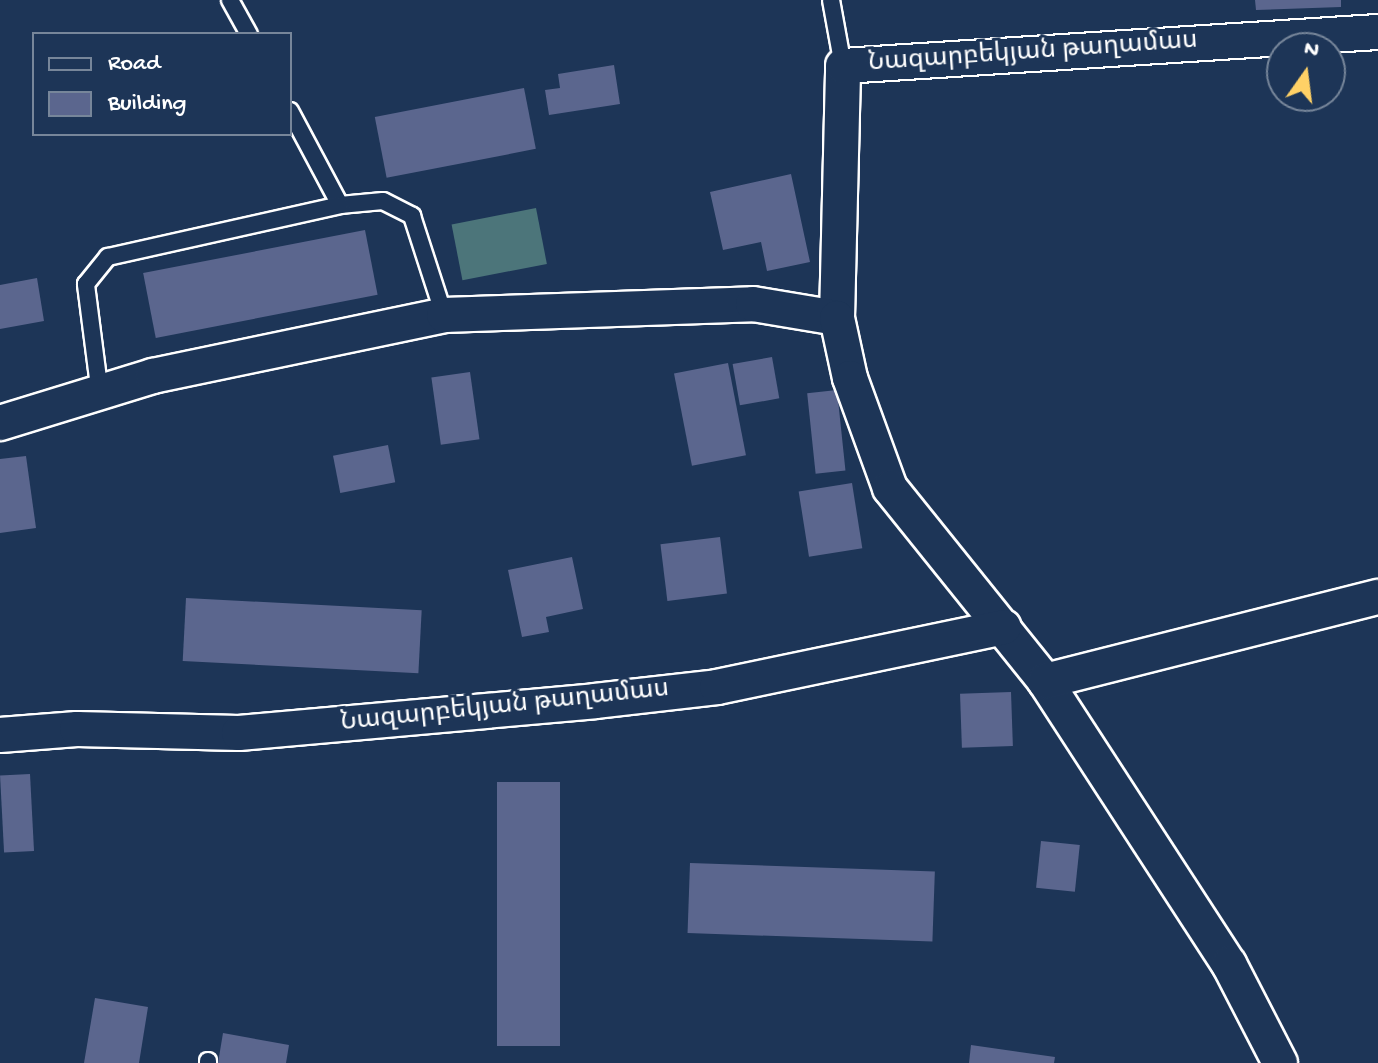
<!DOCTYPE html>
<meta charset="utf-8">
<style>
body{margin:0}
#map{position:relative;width:1378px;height:1063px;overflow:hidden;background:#1d3557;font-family:"Gochi Hand","Noto Sans Armenian",sans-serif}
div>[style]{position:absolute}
.green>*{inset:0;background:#4c757a;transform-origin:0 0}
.building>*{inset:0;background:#5b668e;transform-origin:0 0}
.roads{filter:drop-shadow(2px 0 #fff) drop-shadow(-2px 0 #fff) drop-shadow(0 2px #fff) drop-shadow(0 -2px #fff)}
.service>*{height:16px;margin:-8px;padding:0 8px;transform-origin:8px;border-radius:8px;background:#1d3557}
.minor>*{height:34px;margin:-17px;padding:0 17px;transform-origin:17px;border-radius:17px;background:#1d3557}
span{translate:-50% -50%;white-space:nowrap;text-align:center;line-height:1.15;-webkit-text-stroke:6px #1d3557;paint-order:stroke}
.street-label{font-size:26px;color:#fff}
.legend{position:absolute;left:32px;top:32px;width:260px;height:104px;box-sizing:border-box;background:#1d3557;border:2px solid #77869a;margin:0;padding:10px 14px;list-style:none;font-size:24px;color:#fff}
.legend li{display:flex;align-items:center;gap:16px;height:40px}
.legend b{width:40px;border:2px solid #77869a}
.north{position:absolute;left:1266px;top:32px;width:80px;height:80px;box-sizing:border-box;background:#1d3557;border:2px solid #77869a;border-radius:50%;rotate:14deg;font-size:22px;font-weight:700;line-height:32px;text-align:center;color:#fff}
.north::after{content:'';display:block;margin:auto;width:28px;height:36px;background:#ffd166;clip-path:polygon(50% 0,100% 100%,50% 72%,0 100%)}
</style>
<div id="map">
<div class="green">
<div style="left:536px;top:208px;width:57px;height:86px;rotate:79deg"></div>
</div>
<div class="building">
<div style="clip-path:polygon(1255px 0,1341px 0,1341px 7px,1256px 10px)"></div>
<div style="clip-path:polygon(614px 65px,620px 104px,549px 115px,545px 90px,560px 88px,558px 74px)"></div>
<div style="left:524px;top:88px;width:62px;height:152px;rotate:79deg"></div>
<div style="clip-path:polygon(791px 174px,810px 262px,767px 271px,761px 242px,723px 250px,710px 192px)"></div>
<div style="left:365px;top:230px;width:66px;height:226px;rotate:79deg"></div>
<div style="clip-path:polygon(37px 278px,44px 321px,0 329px,0 285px)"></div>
<div style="left:772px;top:357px;width:42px;height:40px;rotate:80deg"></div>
<div style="left:728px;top:363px;width:94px;height:55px;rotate:79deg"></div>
<div style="left:470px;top:372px;width:68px;height:39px;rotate:82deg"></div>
<div style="left:837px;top:390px;width:81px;height:30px;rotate:84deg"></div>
<div style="left:388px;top:445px;width:38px;height:56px;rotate:79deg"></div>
<div style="clip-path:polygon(26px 456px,36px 528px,0 533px,0 459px)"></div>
<div style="left:852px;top:483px;width:66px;height:54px;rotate:81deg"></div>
<div style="left:720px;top:537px;width:57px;height:60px;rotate:83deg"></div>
<div style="clip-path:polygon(572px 557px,583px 609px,546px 617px,549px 632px,522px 637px,508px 570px)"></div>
<div style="left:186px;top:598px;width:236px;height:63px;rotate:3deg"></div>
<div style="left:1011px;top:692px;width:54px;height:51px;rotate:88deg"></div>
<div style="left:30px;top:774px;width:77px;height:30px;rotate:87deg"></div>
<div style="left:560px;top:782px;width:264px;height:63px;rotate:90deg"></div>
<div style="left:1041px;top:841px;width:39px;height:47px;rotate:6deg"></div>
<div style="left:690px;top:863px;width:245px;height:70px;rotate:2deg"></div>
<div style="clip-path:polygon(95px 998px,148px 1007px,139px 1063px,84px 1063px)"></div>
<div style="clip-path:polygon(223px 1033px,289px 1045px,286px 1063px,218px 1063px)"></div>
<div style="clip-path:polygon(971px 1045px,1055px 1057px,1054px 1063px,969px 1063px)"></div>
</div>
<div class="roads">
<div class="service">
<div style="left:230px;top:0;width:39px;rotate:61deg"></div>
<div style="left:831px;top:0;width:67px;rotate:79.7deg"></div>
<div style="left:290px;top:111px;width:106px;rotate:62deg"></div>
<div style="left:340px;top:205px;width:43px;rotate:-5.3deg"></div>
<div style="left:383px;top:201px;width:33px;rotate:27deg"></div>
<div style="left:412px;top:216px;width:104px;rotate:72.1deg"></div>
<div style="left:100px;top:394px;width:111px;rotate:-97.3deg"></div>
<div style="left:86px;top:284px;width:35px;rotate:-51deg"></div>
<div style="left:108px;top:257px;width:238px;rotate:-12.6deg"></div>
<div style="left:208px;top:1063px;width:2px;rotate:-90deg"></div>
</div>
<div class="minor">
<div style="left:837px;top:318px;width:252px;rotate:-88.6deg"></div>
<div style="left:843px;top:66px;width:536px;rotate:-3.64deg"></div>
<div style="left:0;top:423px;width:160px;rotate:-17.1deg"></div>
<div style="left:153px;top:376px;width:297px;rotate:-11.8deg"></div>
<div style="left:444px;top:315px;width:309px;rotate:-2deg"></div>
<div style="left:753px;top:304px;width:85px;rotate:9.5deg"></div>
<div style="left:837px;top:318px;width:61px;rotate:77.8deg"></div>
<div style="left:850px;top:378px;width:117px;rotate:70deg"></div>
<div style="left:890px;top:488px;width:248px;rotate:51.2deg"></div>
<div style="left:1045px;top:681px;width:338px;rotate:57deg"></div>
<div style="left:1229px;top:964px;width:111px;rotate:62.7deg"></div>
<div style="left:1045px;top:681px;width:343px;rotate:-14.2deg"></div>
<div style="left:0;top:735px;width:77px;rotate:-4.5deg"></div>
<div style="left:77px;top:729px;width:162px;rotate:1.4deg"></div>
<div style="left:239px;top:733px;width:357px;rotate:-5.1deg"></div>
<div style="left:595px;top:701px;width:123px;rotate:-6.5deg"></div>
<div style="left:717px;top:687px;width:293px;rotate:-11.8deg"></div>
</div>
</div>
<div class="street-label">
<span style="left:1033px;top:54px;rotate:-4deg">Նազարբեկյան թաղամաս</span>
<span style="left:505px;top:708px;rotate:-6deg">Նազարբեկյան թաղամաս</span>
</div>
<ul class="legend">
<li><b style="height:10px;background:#1d3557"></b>Road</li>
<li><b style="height:22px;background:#5b668e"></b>Building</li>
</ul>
<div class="north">N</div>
</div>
